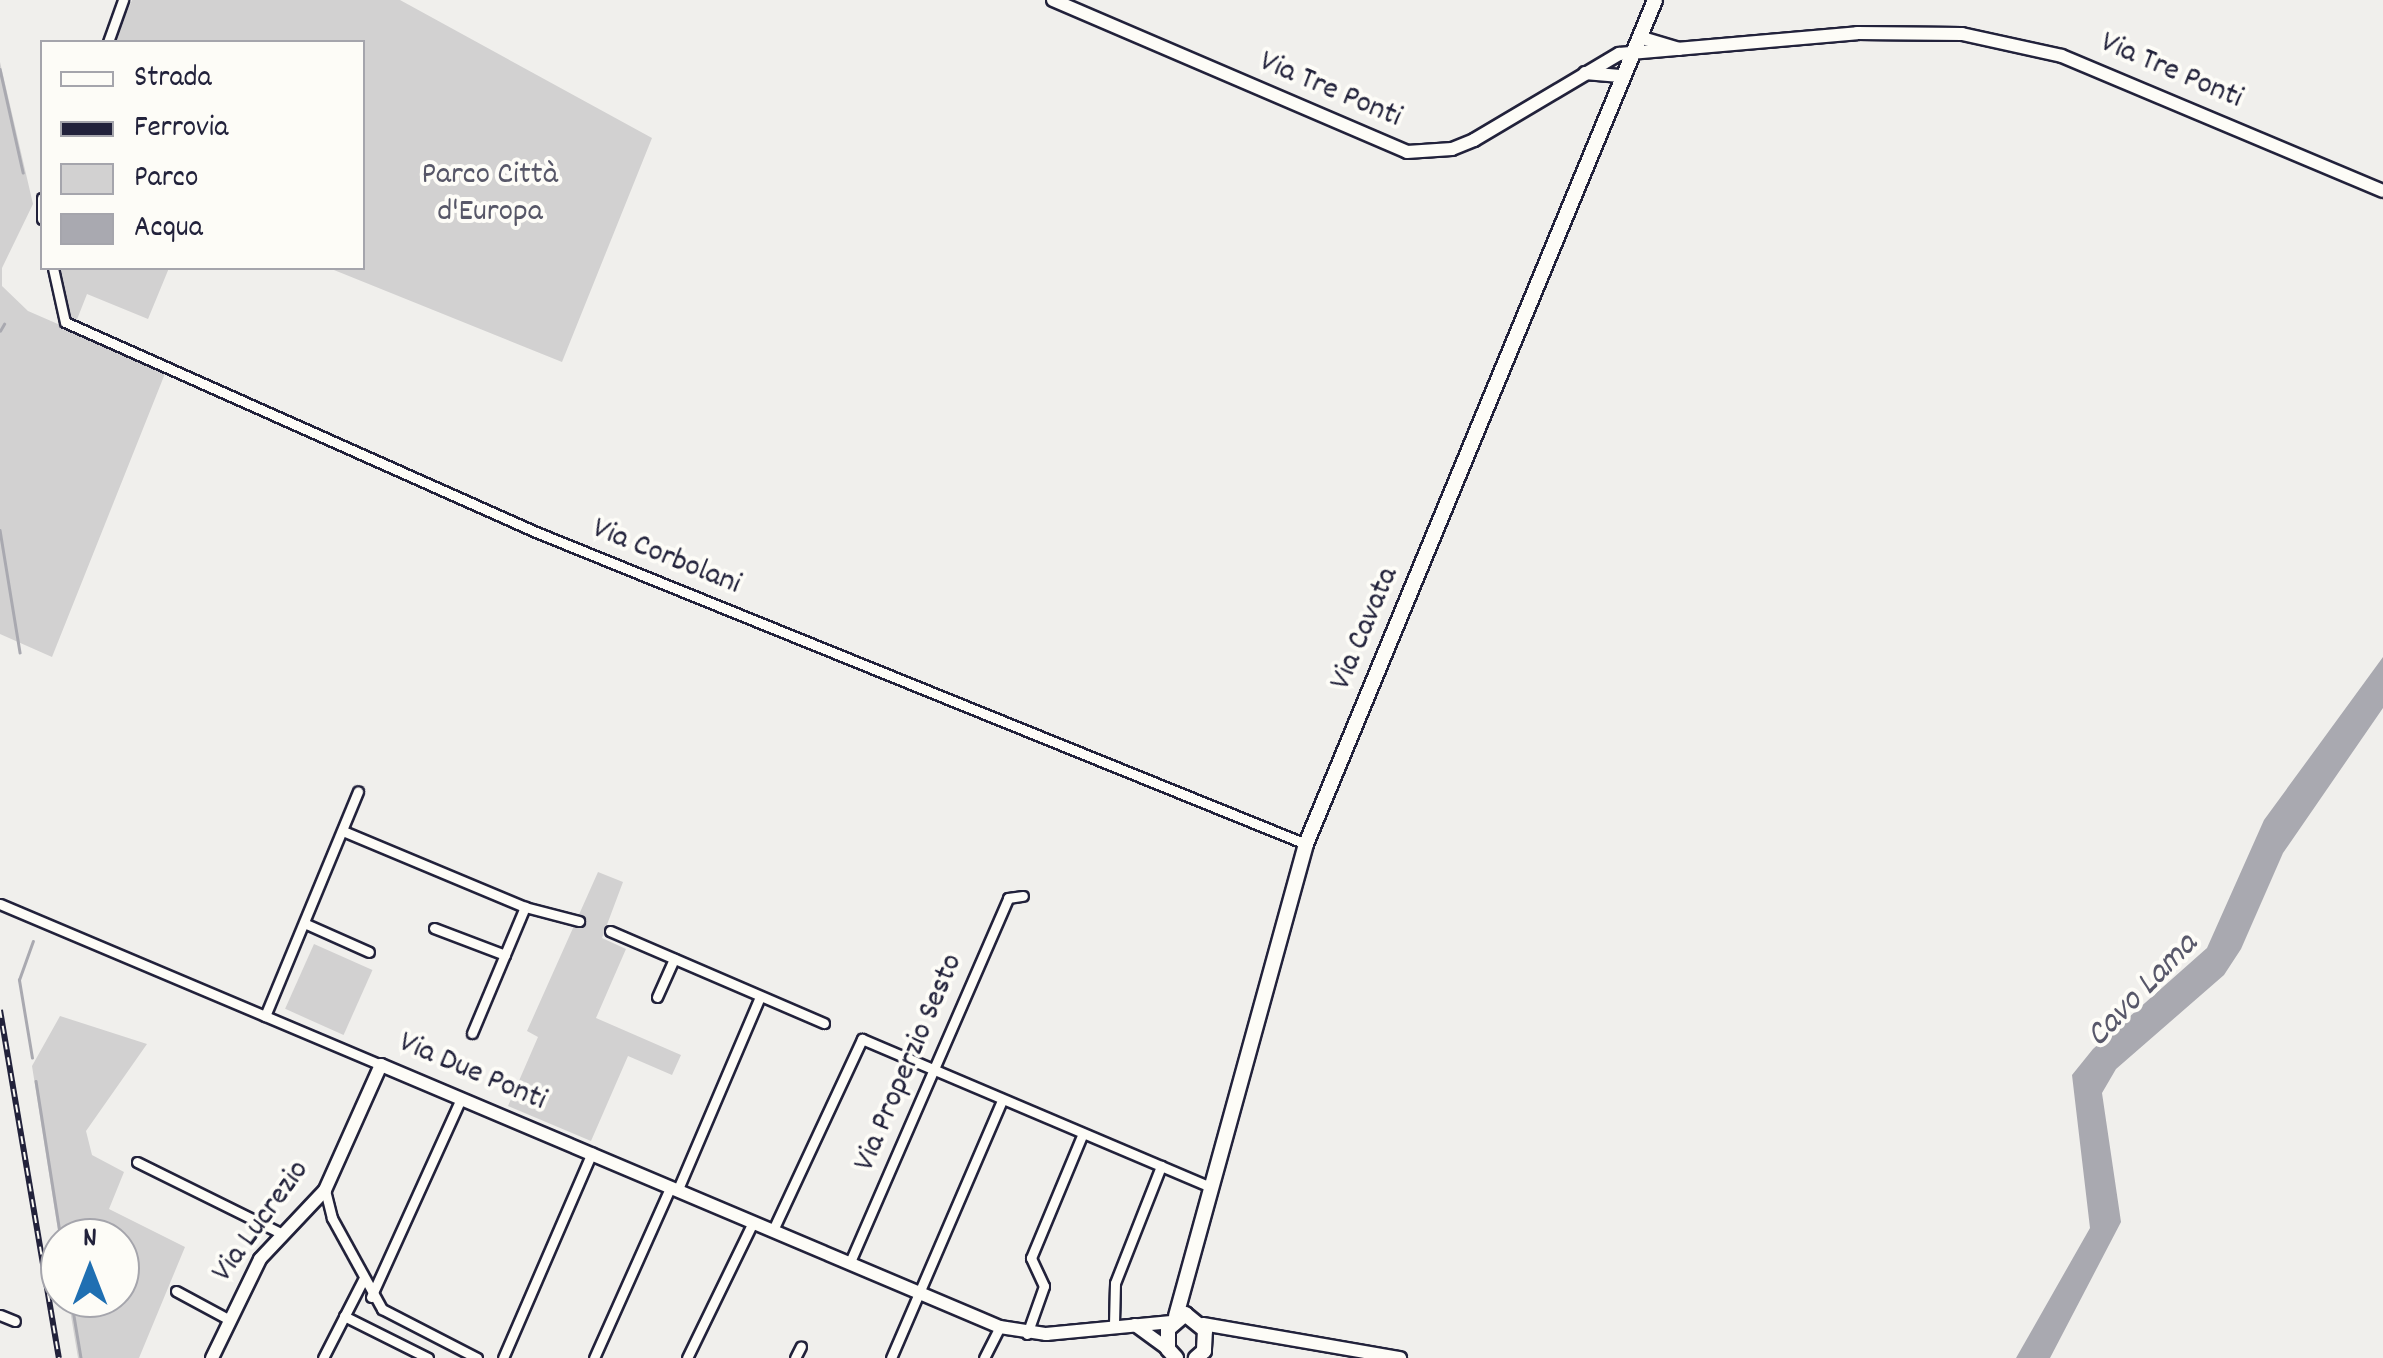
<!DOCTYPE html>
<meta charset="utf-8">
<style>
body{margin:0}
#map{position:relative;width:2383px;height:1358px;overflow:hidden;background:#f0efec;font-family:Dekko,sans-serif}
div>[style]{position:absolute}
.green>*{inset:0;background:#d2d1d1;transform-origin:0 0}
.water>*{inset:0;background:#a9a9b0}
.stream>*{height:2.5px;margin:-1.25px;padding:0 1.25px;transform-origin:1.25px;border-radius:1.25px;background:#a9a9b0}
.roads{filter:drop-shadow(2px 0 #22223b) drop-shadow(-2px 0 #22223b) drop-shadow(0 2px #22223b) drop-shadow(0 -2px #22223b)}
.street>*{height:9px;margin:-4.5px;padding:0 4.5px;transform-origin:4.5px;border-radius:4.5px;background:#fdfcf7}
.secondary>*{height:12px;margin:-6px;padding:0 6px;transform-origin:6px;border-radius:6px;background:#fdfcf7}
.primary>*{height:14px;margin:-7px;padding:0 7px;transform-origin:7px;border-radius:7px;background:#fdfcf7}
.rail>*{height:6px;margin-top:-3px;transform-origin:0;background:repeating-linear-gradient(90deg,#fdfcf7 0 8px,#22223b 0 16px);box-sizing:border-box;border-block:2px solid #22223b}
span{translate:-50% -50%;white-space:nowrap;text-align:center;line-height:1.15;-webkit-text-stroke:8px #fdfcf7;paint-order:stroke}
.street-label{font-size:32px;color:#22223b}
.park-label{font-size:32px;color:#575768}
.water-label{font-size:35px;color:#58586a;font-style:italic}
.legend{position:absolute;left:40px;top:40px;width:325px;height:230px;box-sizing:border-box;background:#fdfcf7;border:2px solid #a5a5ac;margin:0;padding:12px 18px;list-style:none;font-size:30px;color:#22223b}
.legend li{display:flex;align-items:center;gap:20px;height:50px}
.legend b{width:50px;border:2px solid #a5a5ac}
.north{position:absolute;left:40px;top:1218px;width:100px;height:100px;box-sizing:border-box;background:#fdfcf7;border:2px solid #a5a5ac;border-radius:50%;rotate:0deg;font-size:28px;font-weight:700;line-height:40px;text-align:center;color:#22223b}
.north::after{content:'';display:block;margin:auto;width:35px;height:45px;background:#1f6fb2;clip-path:polygon(50% 0,100% 100%,50% 72%,0 100%)}
</style>
<div id="map">
<div class="green">
<div style="clip-path:polygon(132px 0,400px 0,652px 138px,562px 362px,329px 268px,362px 268px,362px 42px,114px 42px)"></div>
<div style="clip-path:polygon(0 62px,33px 204px,2px 268px,2px 286px,28px 311px,166px 371px,52px 657px,0 634px)"></div>
<div style="clip-path:polygon(56px 268px,169px 268px,148px 319px,87px 294px,76px 322px,67px 318px)"></div>
<div style="clip-path:polygon(598px 872px,623px 882px,602px 938px,626px 949px,596px 1018px,681px 1055px,672px 1075px,628px 1056px,591px 1141px,508px 1106px,538px 1037px,527px 1031px)"></div>
<div style="left:314px;top:944px;width:64px;height:71px;rotate:24deg"></div>
<div style="clip-path:polygon(60px 1016px,147px 1044px,86px 1131px,92px 1155px,124px 1172px,109px 1209px,185px 1247px,139px 1358px,78px 1358px,68px 1298px,120px 1298px,120px 1238px,60px 1238px,60px 1243px,32px 1066px)"></div>
</div>
<div class="water">
<div style="clip-path:polygon(2383px 657px,2383px 708px,2283px 853px,2241px 949px,2224px 975px,2116px 1069px,2102px 1093px,2121px 1222px,2050px 1358px,2016px 1358px,2090px 1228px,2072px 1075px,2093px 1049px,2207px 948px,2264px 820px)"></div>
</div>
<div class="stream">
<div style="left:0;top:69px;width:106px;rotate:77.4deg"></div>
<div style="left:0;top:331px;width:8px;rotate:-60deg"></div>
<div style="left:0;top:530px;width:124px;rotate:80.7deg"></div>
<div style="left:32px;top:1058px;width:79px;rotate:-99.5deg"></div>
<div style="left:19px;top:980px;width:41px;rotate:-70.3deg"></div>
<div style="left:36px;top:1081px;width:159px;rotate:81deg"></div>
<div style="left:71px;top:1298px;width:61px;rotate:80.5deg"></div>
</div>
<div class="roads">
<div class="street">
<div style="left:108px;top:42px;width:45px;rotate:-70.3deg"></div>
<div style="left:42px;top:198px;width:21px;rotate:90deg"></div>
<div style="left:53px;top:268px;width:55px;rotate:77.5deg"></div>
<div style="left:65px;top:322px;width:516px;rotate:24.03deg"></div>
<div style="left:536px;top:532px;width:831px;rotate:22.06deg"></div>
<div style="left:343px;top:831px;width:197px;rotate:22.7deg"></div>
<div style="left:525px;top:907px;width:56px;rotate:14.5deg"></div>
<div style="left:0;top:904px;width:414px;rotate:22.9deg"></div>
<div style="left:304px;top:923px;width:71px;rotate:24deg"></div>
<div style="left:434px;top:928px;width:76px;rotate:20.8deg"></div>
<div style="left:610px;top:931px;width:233px;rotate:23.3deg"></div>
<div style="left:657px;top:997px;width:42px;rotate:-65.9deg"></div>
<div style="left:265px;top:1016px;width:243px;rotate:-67.5deg"></div>
<div style="left:472px;top:1033px;width:137px;rotate:-67.2deg"></div>
<div style="left:137px;top:1162px;width:163px;rotate:26.3deg"></div>
<div style="left:678px;top:1189px;width:209px;rotate:-66.9deg"></div>
<div style="left:325px;top:1190px;width:29px;rotate:76deg"></div>
<div style="left:332px;top:1218px;width:104px;rotate:61.2deg"></div>
<div style="left:382px;top:1309px;width:107px;rotate:27.3deg"></div>
<div style="left:773px;top:1230px;width:211px;rotate:-65deg"></div>
<div style="left:862px;top:1039px;width:377px;rotate:23deg"></div>
<div style="left:850px;top:1262px;width:397px;rotate:-66.5deg"></div>
<div style="left:1008px;top:898px;width:15px;rotate:-8deg"></div>
<div style="left:176px;top:1291px;width:59px;rotate:28.3deg"></div>
<div style="left:371px;top:1297px;width:217px;rotate:-65.6deg"></div>
<div style="left:0;top:1315px;width:16px;rotate:22deg"></div>
<div style="left:344px;top:1316px;width:94px;rotate:26.6deg"></div>
<div style="left:1114px;top:1324px;width:41px;rotate:-88.6deg"></div>
<div style="left:1115px;top:1283px;width:126px;rotate:-68.5deg"></div>
<div style="left:1027px;top:1334px;width:51px;rotate:-70.5deg"></div>
<div style="left:1044px;top:1286px;width:31px;rotate:-115deg"></div>
<div style="left:1031px;top:1258px;width:135px;rotate:-67.4deg"></div>
<div style="left:323px;top:1358px;width:88px;rotate:-62.9deg"></div>
<div style="left:503px;top:1358px;width:224px;rotate:-66.6deg"></div>
<div style="left:594px;top:1358px;width:188px;rotate:-65.9deg"></div>
<div style="left:687px;top:1358px;width:151px;rotate:-64.1deg"></div>
<div style="left:795px;top:1358px;width:13px;rotate:-63deg"></div>
<div style="left:891px;top:1358px;width:281px;rotate:-66.7deg"></div>
<div style="left:984px;top:1358px;width:35px;rotate:-63deg"></div>
</div>
<div class="secondary">
<div style="left:1053px;top:0;width:385px;rotate:23.2deg"></div>
<div style="left:1407px;top:152px;width:45px;rotate:-3.8deg"></div>
<div style="left:1452px;top:149px;width:24px;rotate:-22deg"></div>
<div style="left:1474px;top:140px;width:169px;rotate:-30.7deg"></div>
<div style="left:1619px;top:54px;width:239px;rotate:-5deg"></div>
<div style="left:1857px;top:33px;width:105px;rotate:0.5deg"></div>
<div style="left:1962px;top:34px;width:102px;rotate:12.4deg"></div>
<div style="left:2062px;top:56px;width:348px;rotate:22.8deg"></div>
<div style="left:1639px;top:37px;width:42px;rotate:16.7deg"></div>
<div style="left:1585px;top:73px;width:38px;rotate:5deg"></div>
<div style="left:1203px;top:1324px;width:200px;rotate:9.8deg"></div>
<div style="left:1135px;top:1325px;width:41px;rotate:36deg"></div>
<div style="left:212px;top:1358px;width:110px;rotate:-64.1deg"></div>
<div style="left:260px;top:1259px;width:95px;rotate:-46.7deg"></div>
<div style="left:325px;top:1190px;width:137px;rotate:-65.9deg"></div>
<div style="left:381px;top:1065px;width:672px;rotate:22.94deg"></div>
<div style="left:1000px;top:1327px;width:47px;rotate:8.7deg"></div>
<div style="left:1046px;top:1334px;width:126px;rotate:-5.5deg"></div>
</div>
<div class="primary">
<div style="left:1176px;top:1316px;width:490px;rotate:-74.6deg"></div>
<div style="left:1306px;top:844px;width:913px;rotate:-67.53deg"></div>
<div style="left:1176px;top:1358px;width:12px;rotate:-132deg"></div>
<div style="left:1168px;top:1349px;width:20px;rotate:-90deg"></div>
<div style="left:1168px;top:1329px;width:23px;rotate:-41deg"></div>
<div style="left:1185px;top:1314px;width:26px;rotate:39deg"></div>
<div style="left:1205px;top:1330px;width:21px;rotate:93deg"></div>
<div style="left:1204px;top:1351px;width:11px;rotate:139deg"></div>
</div>
</div>
<div class="rail">
<div style="left:0;top:1010px;width:353px;rotate:80.4deg"></div>
</div>
<div class="street-label">
<span style="left:2171px;top:72px;rotate:23deg">Via Tre Ponti</span>
<span style="left:1330px;top:91px;rotate:23deg">Via Tre Ponti</span>
<span style="left:666px;top:558px;rotate:22deg">Via Corbolani</span>
<span style="left:1366px;top:629px;rotate:-67deg">Via Cavata</span>
<span style="left:910px;top:1063px;rotate:-67deg">Via Properzio Sesto</span>
<span style="left:472px;top:1073px;rotate:23deg">Via Due Ponti</span>
<span style="left:262px;top:1222px;rotate:-54deg">Via Lucrezio</span>
</div>
<div class="park-label">
<span style="left:490px;top:195px">Parco Città<br>d'Europa</span>
</div>
<div class="water-label">
<span style="left:2143px;top:991px;rotate:-46deg">Cavo Lama</span>
</div>
<ul class="legend">
<li><b style="height:12px;background:#fdfcf7"></b>Strada</li>
<li><b style="height:12px;background:#22223b"></b>Ferrovia</li>
<li><b style="height:28px;background:#d2d1d1"></b>Parco</li>
<li><b style="height:28px;background:#a9a9b0"></b>Acqua</li>
</ul>
<div class="north">N</div>
</div>
